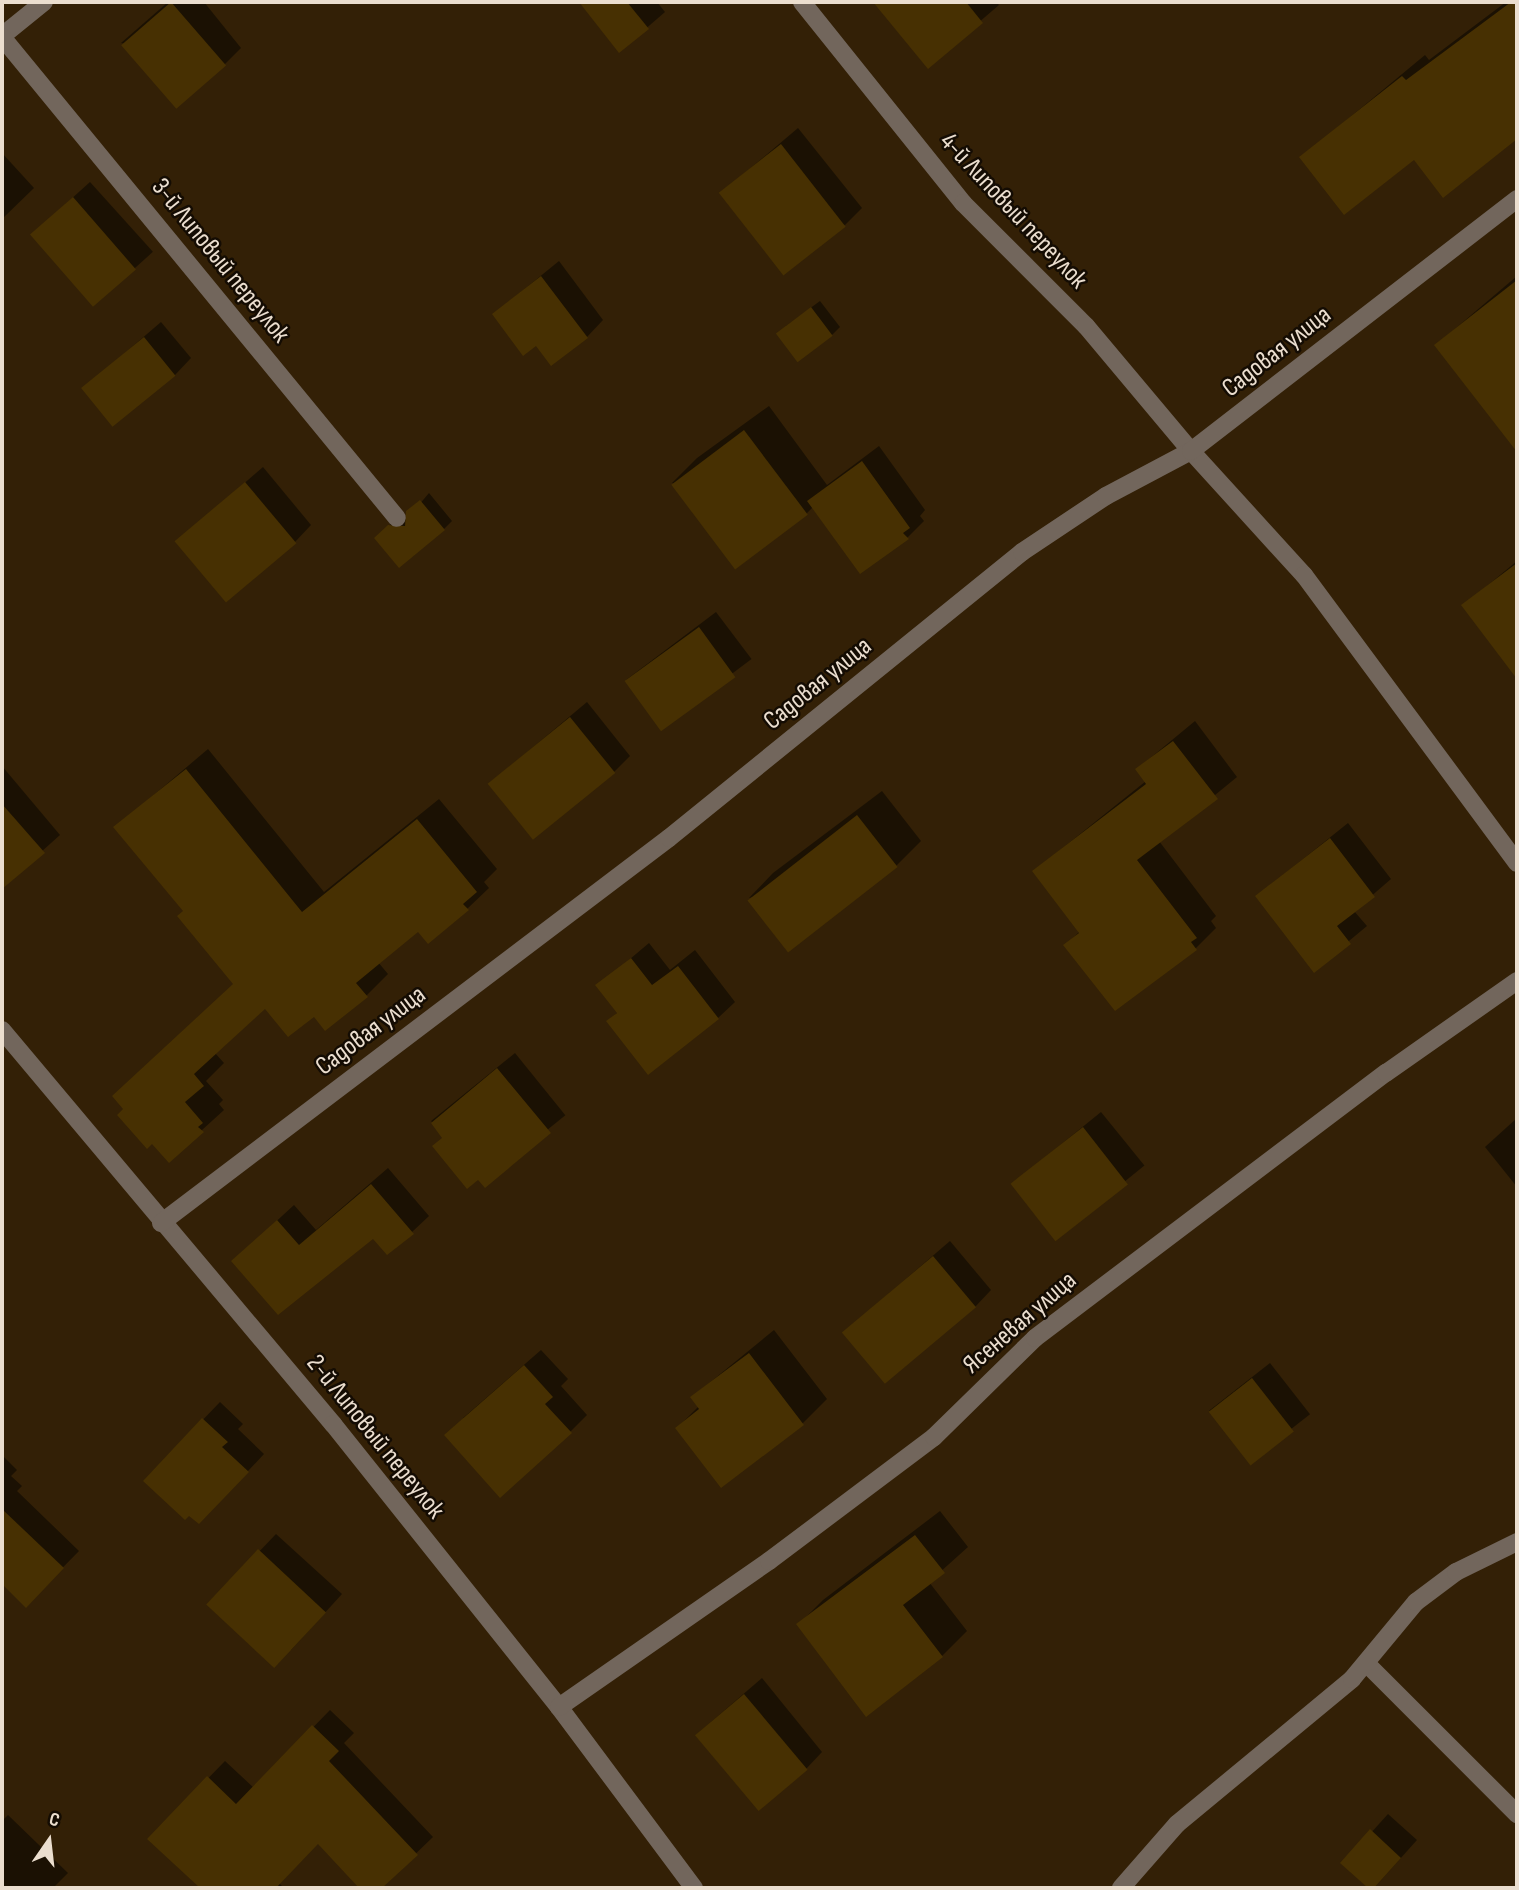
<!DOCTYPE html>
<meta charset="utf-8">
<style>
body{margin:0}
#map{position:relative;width:1519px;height:1890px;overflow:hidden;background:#332006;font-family:"Sofia Sans Condensed",sans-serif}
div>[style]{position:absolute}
.shadow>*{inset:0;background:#0007;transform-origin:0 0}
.building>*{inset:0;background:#473002;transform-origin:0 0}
.minor>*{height:18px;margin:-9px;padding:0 9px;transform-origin:9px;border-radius:9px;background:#72665c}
span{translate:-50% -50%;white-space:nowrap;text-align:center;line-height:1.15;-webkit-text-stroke:5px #140c03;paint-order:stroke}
.street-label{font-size:26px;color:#ebdecf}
.frame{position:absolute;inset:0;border:4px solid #ebdecf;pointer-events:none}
.north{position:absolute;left:14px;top:1806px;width:70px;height:70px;-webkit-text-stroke:5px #140c03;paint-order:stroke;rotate:14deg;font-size:19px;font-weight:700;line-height:28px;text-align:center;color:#ebdecf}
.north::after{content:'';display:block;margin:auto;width:24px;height:32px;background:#ebdecf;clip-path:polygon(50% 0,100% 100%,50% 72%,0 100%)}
</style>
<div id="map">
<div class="shadow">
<div style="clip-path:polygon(168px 2px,204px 2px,241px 48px,225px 64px,121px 43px)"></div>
<div style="clip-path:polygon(581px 2px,657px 2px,665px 12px,620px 51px)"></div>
<div style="clip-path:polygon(887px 2px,996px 2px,999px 5px,928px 66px,880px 8px)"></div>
<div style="clip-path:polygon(1506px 2px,1517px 2px,1517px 110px,1504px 120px,1415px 157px,1302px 157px,1425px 55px,1429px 60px)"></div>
<div style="clip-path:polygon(798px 128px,862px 208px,845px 225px,721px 193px)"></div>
<div style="clip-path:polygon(2px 153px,34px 188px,2px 219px)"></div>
<div style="left:90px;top:182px;width:94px;height:78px;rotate:48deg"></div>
<div style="clip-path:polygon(559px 261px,603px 320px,587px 337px,536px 343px,494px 314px)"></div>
<div style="clip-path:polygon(1517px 276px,1517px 419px,1503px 431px,1436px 345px)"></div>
<div style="clip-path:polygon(820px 301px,840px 327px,832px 335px,786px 326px)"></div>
<div style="clip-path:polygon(161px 322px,191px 358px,175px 375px,84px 388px)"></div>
<div style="clip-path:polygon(769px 406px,827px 485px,879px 446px,925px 510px,920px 516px,924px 521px,907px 538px,813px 507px,806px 514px,672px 483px,697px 458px)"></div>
<div style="clip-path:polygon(263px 467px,311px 525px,295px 542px,178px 541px)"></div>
<div style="clip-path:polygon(429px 493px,452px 521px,444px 529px,384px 530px,398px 518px,407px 519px)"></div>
<div style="clip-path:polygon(1517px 561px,1517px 660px,1510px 666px,1464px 605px)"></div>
<div style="left:716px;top:612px;width:59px;height:112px;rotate:53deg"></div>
<div style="clip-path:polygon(587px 702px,630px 756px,614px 772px,489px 784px)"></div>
<div style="clip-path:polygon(1195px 721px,1237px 777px,1159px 841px,1216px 916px,1211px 921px,1216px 928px,1196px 948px,1066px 945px,1080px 931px,1034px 871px,1146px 781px,1137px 769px)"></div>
<div style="clip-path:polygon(208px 749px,324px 892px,439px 799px,497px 869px,484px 882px,489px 888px,467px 909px,418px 930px,378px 962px,388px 974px,366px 996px,314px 1015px,265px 1007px,215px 1053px,224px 1063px,206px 1081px,223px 1100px,219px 1104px,224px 1110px,169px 1160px,152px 1142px,235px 983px,185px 911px,116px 827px)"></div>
<div style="clip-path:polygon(2px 766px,60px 835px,2px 887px)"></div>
<div style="clip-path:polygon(882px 791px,921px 841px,896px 866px,749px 898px,773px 873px)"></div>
<div style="clip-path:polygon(1348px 823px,1391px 879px,1354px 911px,1367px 926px,1314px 970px,1257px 896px)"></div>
<div style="clip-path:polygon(649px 943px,670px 970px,695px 950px,735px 1002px,718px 1018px,608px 1021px,618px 1012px,598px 986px)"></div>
<div style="left:515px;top:1053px;width:80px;height:108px;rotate:51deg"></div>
<div style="left:1101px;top:1112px;width:69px;height:113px;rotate:51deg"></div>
<div style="clip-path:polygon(1517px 1118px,1517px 1187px,1485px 1147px)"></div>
<div style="clip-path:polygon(388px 1168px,429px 1216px,412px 1232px,233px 1261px,294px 1205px,316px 1230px)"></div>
<div style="clip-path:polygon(950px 1241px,991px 1290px,975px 1307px,844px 1332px)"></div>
<div style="clip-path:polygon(774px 1330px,827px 1399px,802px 1424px,677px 1428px,699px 1406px,692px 1397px)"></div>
<div style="clip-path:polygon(541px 1350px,568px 1379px,561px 1386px,587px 1415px,570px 1432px,463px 1418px)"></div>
<div style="left:1270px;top:1363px;width:65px;height:77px;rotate:52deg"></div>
<div style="clip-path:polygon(220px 1402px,243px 1424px,238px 1429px,264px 1454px,216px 1505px,145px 1480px)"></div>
<div style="clip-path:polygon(2px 1455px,17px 1470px,11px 1476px,22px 1486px,17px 1491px,79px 1551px,26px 1605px,2px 1581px)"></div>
<div style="clip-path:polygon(940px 1511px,968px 1547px,929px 1582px,967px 1631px,942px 1656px,798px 1625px,823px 1600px)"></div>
<div style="clip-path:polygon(276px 1534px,342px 1594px,291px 1650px,208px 1605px)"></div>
<div style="clip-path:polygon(762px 1678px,822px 1752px,806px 1769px,697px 1734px)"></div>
<div style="clip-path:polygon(330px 1710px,354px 1733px,344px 1743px,433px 1837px,380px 1888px,361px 1888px,318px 1842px,279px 1883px,284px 1888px,202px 1888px,149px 1839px,225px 1761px,254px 1788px)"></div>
<div style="left:1388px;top:1814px;width:39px;height:66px;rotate:42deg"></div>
<div style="clip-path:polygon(8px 1815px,68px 1873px,53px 1888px,2px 1888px,2px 1821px)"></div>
</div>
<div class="building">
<div style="left:171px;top:2px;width:84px;height:66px;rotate:49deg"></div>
<div style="clip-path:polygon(579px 2px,627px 2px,649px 29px,619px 53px)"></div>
<div style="clip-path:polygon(873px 2px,966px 2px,983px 23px,928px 69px)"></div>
<div style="clip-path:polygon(1511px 2px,1517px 2px,1517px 139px,1443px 198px,1414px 160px,1344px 215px,1299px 157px,1402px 76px,1406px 80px)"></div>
<div style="left:781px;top:144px;width:105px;height:79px;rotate:52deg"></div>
<div style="left:73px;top:197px;width:96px;height:57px;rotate:49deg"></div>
<div style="clip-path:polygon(541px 276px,588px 338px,551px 366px,536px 346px,523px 356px,492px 314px)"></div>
<div style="clip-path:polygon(1517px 280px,1517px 452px,1434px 345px)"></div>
<div style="left:811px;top:307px;width:36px;height:44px;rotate:53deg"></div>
<div style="left:144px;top:337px;width:50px;height:81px;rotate:51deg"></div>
<div style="left:744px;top:430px;width:106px;height:91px;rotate:53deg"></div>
<div style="clip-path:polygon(862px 461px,910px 528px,903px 533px,909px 539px,860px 574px,807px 501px)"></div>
<div style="left:245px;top:482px;width:80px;height:92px;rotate:50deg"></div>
<div style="clip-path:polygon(420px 500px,445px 530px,399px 568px,374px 538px,388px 525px,405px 526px,406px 511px)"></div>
<div style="clip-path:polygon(1517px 563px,1517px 679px,1461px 605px)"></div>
<div style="left:699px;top:627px;width:62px;height:92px;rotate:54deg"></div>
<div style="left:570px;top:717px;width:72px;height:106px;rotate:51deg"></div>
<div style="clip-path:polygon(1173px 741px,1218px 799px,1137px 860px,1197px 938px,1191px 942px,1197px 950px,1115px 1011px,1063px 945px,1079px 933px,1032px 871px,1146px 784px,1135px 769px)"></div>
<div style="clip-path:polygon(186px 769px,302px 912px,417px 819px,477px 892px,463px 904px,469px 910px,428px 944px,418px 932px,356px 983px,368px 997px,325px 1031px,314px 1017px,288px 1037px,265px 1009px,194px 1074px,204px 1086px,185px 1102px,203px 1123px,198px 1127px,204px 1132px,169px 1163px,152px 1144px,147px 1149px,117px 1115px,123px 1109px,112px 1096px,233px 984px,177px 916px,183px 911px,113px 827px)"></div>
<div style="clip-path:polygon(2px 804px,45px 853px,2px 889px)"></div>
<div style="left:857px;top:815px;width:66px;height:139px;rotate:52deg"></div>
<div style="clip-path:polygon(1330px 838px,1375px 897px,1337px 926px,1351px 944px,1314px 973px,1255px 896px)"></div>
<div style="clip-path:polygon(631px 958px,652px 985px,678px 966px,719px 1019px,648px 1075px,606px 1021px,617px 1013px,595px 985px)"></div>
<div style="clip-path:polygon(497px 1068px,551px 1133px,485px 1188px,478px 1180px,467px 1189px,432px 1146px,442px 1138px,431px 1123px)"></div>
<div style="left:1083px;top:1127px;width:73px;height:92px;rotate:52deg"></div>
<div style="clip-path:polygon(371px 1184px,414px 1234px,387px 1255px,373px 1239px,278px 1315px,231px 1261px,277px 1220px,299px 1245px)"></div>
<div style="left:933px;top:1256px;width:67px;height:119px;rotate:50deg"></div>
<div style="clip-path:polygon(749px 1353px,804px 1425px,721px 1488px,675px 1428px,699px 1409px,690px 1397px)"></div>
<div style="clip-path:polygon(524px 1365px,553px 1397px,545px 1404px,572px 1433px,500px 1498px,444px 1435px)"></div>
<div style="left:1252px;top:1378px;width:68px;height:55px;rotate:52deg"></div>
<div style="clip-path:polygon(202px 1418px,228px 1442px,222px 1447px,249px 1472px,199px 1524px,189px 1516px,185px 1520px,143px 1481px)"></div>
<div style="clip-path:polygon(2px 1509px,64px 1568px,26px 1608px,2px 1584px)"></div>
<div style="clip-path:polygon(915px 1535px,945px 1573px,903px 1605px,943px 1657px,866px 1717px,796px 1624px)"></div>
<div style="left:258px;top:1549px;width:93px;height:76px;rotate:43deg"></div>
<div style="left:744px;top:1694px;width:99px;height:64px;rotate:50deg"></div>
<div style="clip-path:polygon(312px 1725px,339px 1751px,329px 1761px,418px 1855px,382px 1888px,359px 1888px,318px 1844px,276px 1888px,200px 1888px,147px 1839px,207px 1776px,236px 1804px)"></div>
<div style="clip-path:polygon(1370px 1829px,1401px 1858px,1374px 1888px,1368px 1888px,1340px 1863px)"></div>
</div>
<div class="minor">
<div style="left:802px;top:2px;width:258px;rotate:51.3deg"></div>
<div style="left:963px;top:203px;width:174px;rotate:45deg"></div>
<div style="left:1086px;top:326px;width:163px;rotate:50deg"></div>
<div style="left:1191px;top:451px;width:168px;rotate:47.7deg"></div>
<div style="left:1304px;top:575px;width:358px;rotate:53.5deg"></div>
<div style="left:2px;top:36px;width:54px;rotate:-39deg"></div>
<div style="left:2px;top:37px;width:622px;rotate:50.61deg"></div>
<div style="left:2px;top:1030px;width:515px;rotate:49.97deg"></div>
<div style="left:333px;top:1424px;width:362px;rotate:51.4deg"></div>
<div style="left:559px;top:1707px;width:226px;rotate:53.3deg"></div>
<div style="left:161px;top:1223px;width:637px;rotate:-37.16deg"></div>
<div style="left:669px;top:838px;width:454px;rotate:-39deg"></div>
<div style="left:1022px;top:552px;width:101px;rotate:-33.7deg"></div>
<div style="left:1106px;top:496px;width:96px;rotate:-27.9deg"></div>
<div style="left:1191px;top:451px;width:412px;rotate:-37.7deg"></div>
<div style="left:1366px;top:1663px;width:214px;rotate:45deg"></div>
<div style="left:559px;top:1707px;width:256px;rotate:-34.8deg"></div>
<div style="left:769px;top:1561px;width:206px;rotate:-36.9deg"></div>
<div style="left:934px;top:1437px;width:141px;rotate:-44.4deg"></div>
<div style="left:1035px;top:1338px;width:440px;rotate:-37.1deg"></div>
<div style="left:1386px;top:1073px;width:160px;rotate:-35.1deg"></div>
<div style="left:1121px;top:1888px;width:85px;rotate:-48.8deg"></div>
<div style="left:1177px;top:1824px;width:227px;rotate:-39.6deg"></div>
<div style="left:1352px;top:1679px;width:100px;rotate:-50.3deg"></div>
<div style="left:1416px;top:1602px;width:50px;rotate:-36.9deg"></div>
<div style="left:1456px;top:1572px;width:68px;rotate:-26.2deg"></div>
</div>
<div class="street-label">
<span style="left:1013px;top:211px;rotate:47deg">4-й Липовый переулок</span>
<span style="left:220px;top:261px;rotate:51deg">3-й Липовый переулок</span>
<span style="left:1277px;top:352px;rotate:-38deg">Садовая улица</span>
<span style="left:818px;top:684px;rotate:-39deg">Садовая улица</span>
<span style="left:371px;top:1031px;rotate:-37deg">Садовая улица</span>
<span style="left:1020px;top:1323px;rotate:-41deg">Ясеневая улица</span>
<span style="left:375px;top:1437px;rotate:51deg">2-й Липовый переулок</span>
</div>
<div class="frame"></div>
<div class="north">С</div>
</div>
